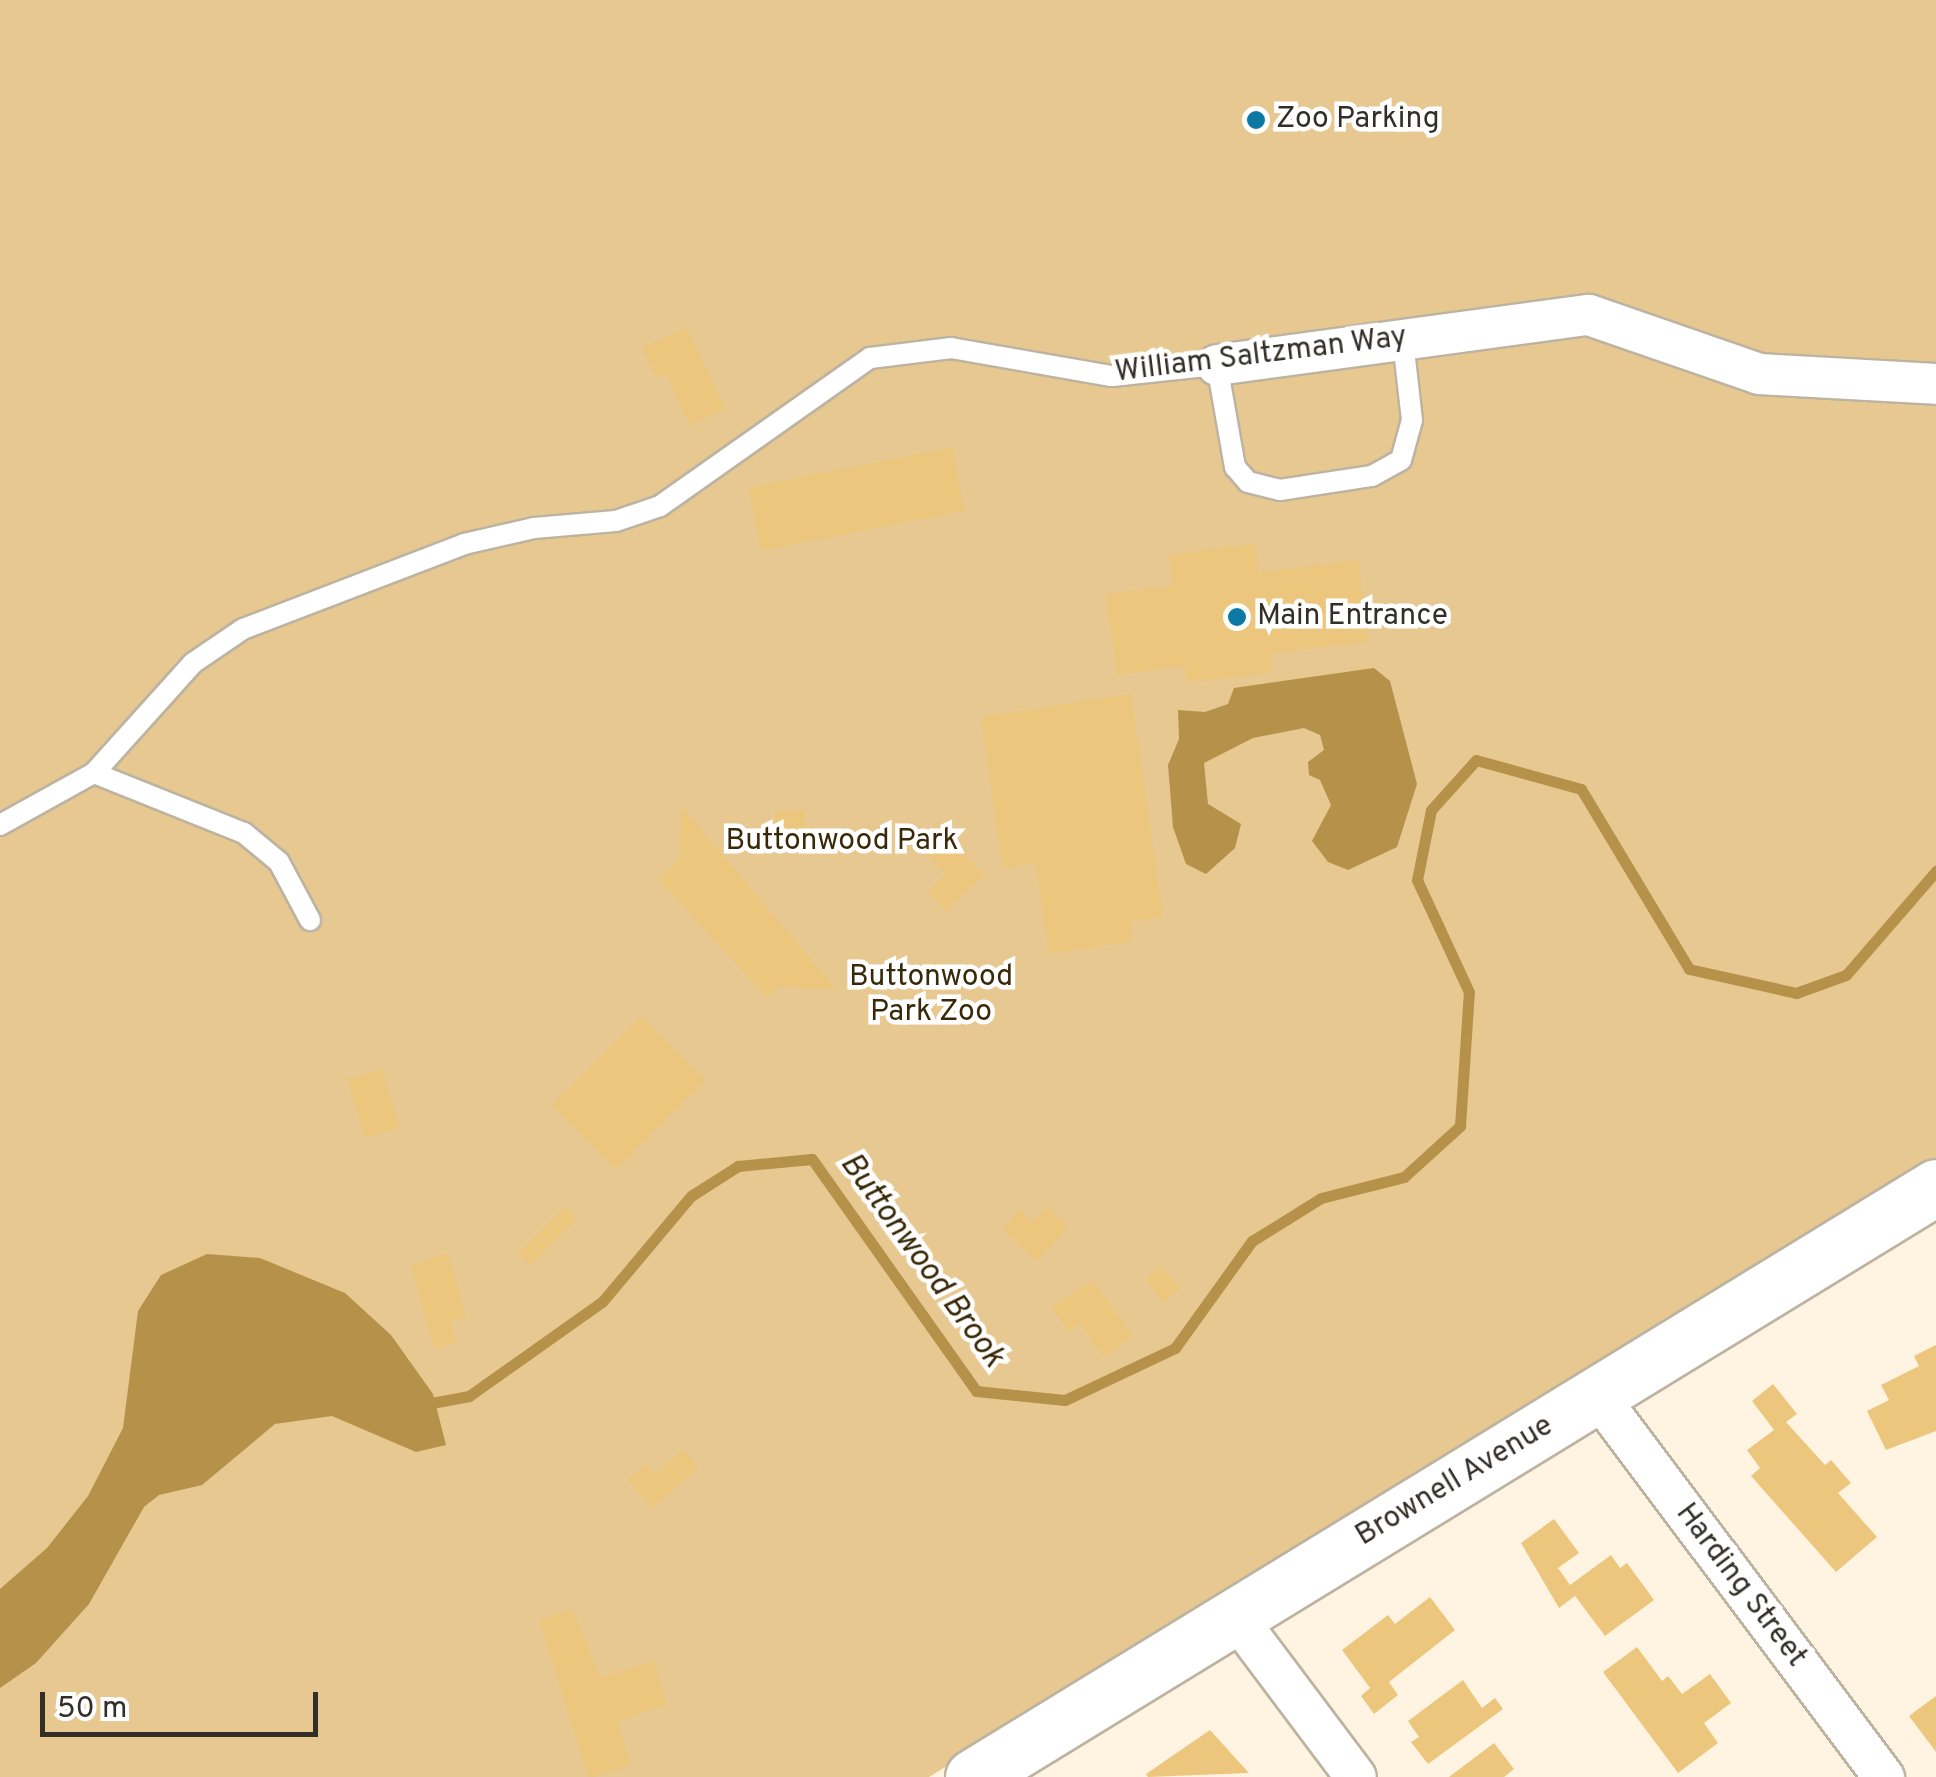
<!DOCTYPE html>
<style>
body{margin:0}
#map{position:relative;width:1936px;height:1777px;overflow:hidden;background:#fff4e1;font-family:Overpass,sans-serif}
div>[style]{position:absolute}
.green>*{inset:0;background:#e6c890}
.water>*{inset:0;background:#b69149}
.stream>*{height:11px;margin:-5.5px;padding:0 5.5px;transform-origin:5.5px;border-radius:5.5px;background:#b69149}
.building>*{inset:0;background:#edc67d;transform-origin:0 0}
.roads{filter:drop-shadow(2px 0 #bdb3a1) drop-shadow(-2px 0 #bdb3a1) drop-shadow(0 2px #bdb3a1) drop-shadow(0 -2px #bdb3a1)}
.lane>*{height:20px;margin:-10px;padding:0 10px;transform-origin:10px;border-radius:10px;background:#fff}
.street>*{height:40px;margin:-20px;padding:0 20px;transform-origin:20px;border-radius:20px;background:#fff}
.secondary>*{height:55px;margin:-27.5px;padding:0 27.5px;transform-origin:27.5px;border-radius:27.5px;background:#fff}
.dots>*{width:28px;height:28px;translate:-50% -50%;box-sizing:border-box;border:5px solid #fff;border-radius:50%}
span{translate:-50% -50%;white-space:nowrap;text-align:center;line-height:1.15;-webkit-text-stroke:9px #fff;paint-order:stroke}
.poi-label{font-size:30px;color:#332f28}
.left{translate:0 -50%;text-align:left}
.street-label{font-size:30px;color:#332f28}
.park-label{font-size:30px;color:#392908}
.water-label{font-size:32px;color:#382807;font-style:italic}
.scale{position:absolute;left:40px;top:1692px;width:278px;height:45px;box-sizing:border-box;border:5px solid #332f28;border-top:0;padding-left:12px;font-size:30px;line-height:35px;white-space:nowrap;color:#332f28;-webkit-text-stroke:8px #fff;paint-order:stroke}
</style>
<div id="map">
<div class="green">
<div style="clip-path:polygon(0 0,1936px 0,1936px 1162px,929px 1777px,0 1777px)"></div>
</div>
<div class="water">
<div style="clip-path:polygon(1374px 668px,1390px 681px,1417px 784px,1397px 847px,1348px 870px,1328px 862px,1312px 841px,1331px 805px,1320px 780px,1309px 775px,1308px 762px,1324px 750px,1320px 735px,1304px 728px,1253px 738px,1204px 763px,1208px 804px,1241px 824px,1235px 848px,1206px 874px,1186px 864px,1173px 827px,1168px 765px,1179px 739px,1178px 710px,1205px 712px,1228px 704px,1234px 688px)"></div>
<div style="clip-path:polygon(207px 1254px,260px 1258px,345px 1293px,391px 1335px,433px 1394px,446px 1445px,416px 1452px,332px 1416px,275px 1424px,202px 1485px,159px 1495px,144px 1507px,89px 1604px,36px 1663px,0 1688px,0 1589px,47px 1548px,88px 1496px,123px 1428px,138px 1311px,161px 1275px)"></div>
</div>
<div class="stream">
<div style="left:426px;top:1404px;width:44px;rotate:-10.5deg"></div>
<div style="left:469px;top:1396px;width:163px;rotate:-35.3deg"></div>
<div style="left:602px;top:1302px;width:138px;rotate:-50deg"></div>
<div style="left:691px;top:1196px;width:56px;rotate:-32.6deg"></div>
<div style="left:738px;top:1166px;width:74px;rotate:-5.4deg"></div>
<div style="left:812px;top:1159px;width:284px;rotate:54.7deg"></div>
<div style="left:976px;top:1391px;width:89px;rotate:5.8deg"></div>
<div style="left:1065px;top:1400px;width:122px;rotate:-25.3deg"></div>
<div style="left:1175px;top:1348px;width:132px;rotate:-54.3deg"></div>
<div style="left:1252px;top:1241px;width:81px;rotate:-31.9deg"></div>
<div style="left:1321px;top:1198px;width:86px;rotate:-14.2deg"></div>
<div style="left:1404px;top:1177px;width:76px;rotate:-42.3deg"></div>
<div style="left:1460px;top:1126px;width:134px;rotate:-86.2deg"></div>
<div style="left:1469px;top:992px;width:123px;rotate:-114.9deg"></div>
<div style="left:1417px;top:880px;width:71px;rotate:-78.7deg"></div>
<div style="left:1431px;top:810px;width:67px;rotate:-48deg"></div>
<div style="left:1476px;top:760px;width:109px;rotate:15.4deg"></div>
<div style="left:1581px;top:789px;width:210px;rotate:59deg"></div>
<div style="left:1689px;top:969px;width:110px;rotate:12.6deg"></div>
<div style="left:1796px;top:993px;width:53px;rotate:-19.8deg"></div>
<div style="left:1846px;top:975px;width:138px;rotate:-49.1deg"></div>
</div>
<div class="building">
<div style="clip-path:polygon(687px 328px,725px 409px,690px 425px,666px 374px,656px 378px,642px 348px)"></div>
<div style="left:952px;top:448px;width:64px;height:207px;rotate:79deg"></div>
<div style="clip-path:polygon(1255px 544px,1259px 573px,1358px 560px,1368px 641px,1270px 654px,1272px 672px,1187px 683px,1185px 666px,1117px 675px,1106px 594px,1173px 586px,1169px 555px)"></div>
<div style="clip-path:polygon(1131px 694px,1163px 917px,1130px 922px,1133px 941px,1049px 954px,1036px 863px,1003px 868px,981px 717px)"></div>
<div style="clip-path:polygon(681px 805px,828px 980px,836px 989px,779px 987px,767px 997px,658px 879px,680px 859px)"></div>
<div style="left:805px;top:810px;width:25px;height:30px;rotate:88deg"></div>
<div style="clip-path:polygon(937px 826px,984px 874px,946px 911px,928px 892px,946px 874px,918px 845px)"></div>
<div style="left:641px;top:1016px;width:91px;height:126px;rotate:45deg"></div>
<div style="left:382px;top:1069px;width:61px;height:36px;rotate:73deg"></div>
<div style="left:565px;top:1207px;width:17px;height:66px;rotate:45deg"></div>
<div style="clip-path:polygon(1047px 1207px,1068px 1227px,1037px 1261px,1003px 1229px,1020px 1210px,1033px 1222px)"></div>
<div style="clip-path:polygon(448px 1254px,466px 1317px,450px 1321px,457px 1342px,435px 1349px,411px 1265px)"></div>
<div style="left:1161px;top:1266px;width:29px;height:21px;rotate:49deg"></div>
<div style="clip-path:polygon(1093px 1281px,1133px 1335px,1104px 1357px,1080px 1323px,1069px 1331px,1051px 1307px)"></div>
<div style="clip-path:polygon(1936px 1345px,1936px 1431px,1886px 1450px,1867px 1411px,1889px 1400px,1881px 1385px,1919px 1366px,1914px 1356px)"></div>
<div style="clip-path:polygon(1773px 1384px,1797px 1414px,1786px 1422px,1825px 1465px,1831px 1460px,1851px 1483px,1838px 1493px,1877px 1537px,1836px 1572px,1751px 1476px,1760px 1468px,1747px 1450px,1774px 1430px,1752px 1401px)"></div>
<div style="clip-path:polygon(683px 1450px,699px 1467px,653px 1508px,628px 1480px,646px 1464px,655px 1474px)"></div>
<div style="clip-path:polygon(1554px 1519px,1579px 1553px,1558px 1568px,1570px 1585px,1611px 1555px,1620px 1568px,1627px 1563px,1654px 1600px,1605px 1636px,1575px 1596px,1559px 1608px,1521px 1543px)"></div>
<div style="clip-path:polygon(1430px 1597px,1455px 1630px,1389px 1682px,1398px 1695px,1374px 1714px,1361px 1696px,1370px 1688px,1342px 1650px,1388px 1615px,1395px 1624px)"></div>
<div style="clip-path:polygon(573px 1609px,600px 1678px,654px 1661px,667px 1705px,617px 1721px,631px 1765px,594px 1777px,589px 1777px,539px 1620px)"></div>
<div style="clip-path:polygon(1637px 1647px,1662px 1681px,1668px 1676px,1682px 1694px,1710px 1674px,1731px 1703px,1704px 1723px,1718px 1743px,1678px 1773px,1603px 1672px)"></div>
<div style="clip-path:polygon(1463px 1680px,1482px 1708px,1495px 1698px,1503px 1709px,1428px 1764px,1411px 1742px,1419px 1737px,1408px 1721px)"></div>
<div style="clip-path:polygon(1936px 1696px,1936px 1752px,1909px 1716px)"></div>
<div style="clip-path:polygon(1210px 1730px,1249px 1773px,1148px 1777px,1146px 1774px)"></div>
<div style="clip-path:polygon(1494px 1743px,1514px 1769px,1504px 1777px,1449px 1777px)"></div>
</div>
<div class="roads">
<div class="lane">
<div style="left:94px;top:773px;width:162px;rotate:21.8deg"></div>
<div style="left:244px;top:833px;width:45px;rotate:39.6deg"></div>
<div style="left:279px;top:862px;width:66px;rotate:61.9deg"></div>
<div style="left:0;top:825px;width:107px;rotate:-29deg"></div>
<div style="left:94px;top:773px;width:148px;rotate:-48deg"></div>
<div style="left:193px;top:663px;width:60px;rotate:-34.2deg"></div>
<div style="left:243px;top:629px;width:237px;rotate:-21deg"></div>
<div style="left:464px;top:544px;width:72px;rotate:-12.9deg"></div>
<div style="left:534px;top:528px;width:82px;rotate:-4.9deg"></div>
<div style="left:616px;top:521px;width:46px;rotate:-18.8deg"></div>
<div style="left:660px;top:506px;width:257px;rotate:-35.2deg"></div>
<div style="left:870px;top:358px;width:82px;rotate:-7deg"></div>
<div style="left:951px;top:348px;width:163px;rotate:9.9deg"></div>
<div style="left:1112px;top:376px;width:106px;rotate:-6deg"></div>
<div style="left:1217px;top:365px;width:104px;rotate:80deg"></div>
<div style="left:1235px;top:467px;width:20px;rotate:49deg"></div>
<div style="left:1248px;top:482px;width:33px;rotate:14deg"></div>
<div style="left:1280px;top:490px;width:93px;rotate:-8.7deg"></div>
<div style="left:1372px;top:476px;width:33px;rotate:-29deg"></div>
<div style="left:1401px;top:460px;width:41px;rotate:-74.6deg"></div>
<div style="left:1412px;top:420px;width:80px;rotate:-96.5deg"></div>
</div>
<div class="street">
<div style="left:1217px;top:365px;width:375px;rotate:-7.7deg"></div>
<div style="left:1589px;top:315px;width:180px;rotate:19.1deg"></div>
<div style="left:1759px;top:374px;width:177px;rotate:3.2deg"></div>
<div style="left:1597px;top:1395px;width:478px;rotate:53.1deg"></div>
<div style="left:1235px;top:1616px;width:201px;rotate:53.1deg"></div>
</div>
<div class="secondary">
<div style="left:973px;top:1777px;width:1129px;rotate:-31.49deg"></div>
</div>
</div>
<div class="dots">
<div style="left:1256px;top:120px;background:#0b79a3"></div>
<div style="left:1237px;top:617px;background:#0b79a3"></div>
</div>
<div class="poi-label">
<span class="left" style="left:1276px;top:120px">Zoo Parking</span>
<span class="left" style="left:1257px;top:617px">Main Entrance</span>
</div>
<div class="street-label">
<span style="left:1261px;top:356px;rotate:-7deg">William Saltzman Way</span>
<span style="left:1455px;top:1482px;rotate:-31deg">Brownell Avenue</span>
<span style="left:1740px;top:1586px;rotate:53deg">Harding Street</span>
</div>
<div class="park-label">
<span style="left:842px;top:842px">Buttonwood Park</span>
<span style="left:931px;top:995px">Buttonwood<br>Park Zoo</span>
</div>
<div class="water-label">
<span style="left:921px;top:1261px;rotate:54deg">Buttonwood Brook</span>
</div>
<div class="scale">50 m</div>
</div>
